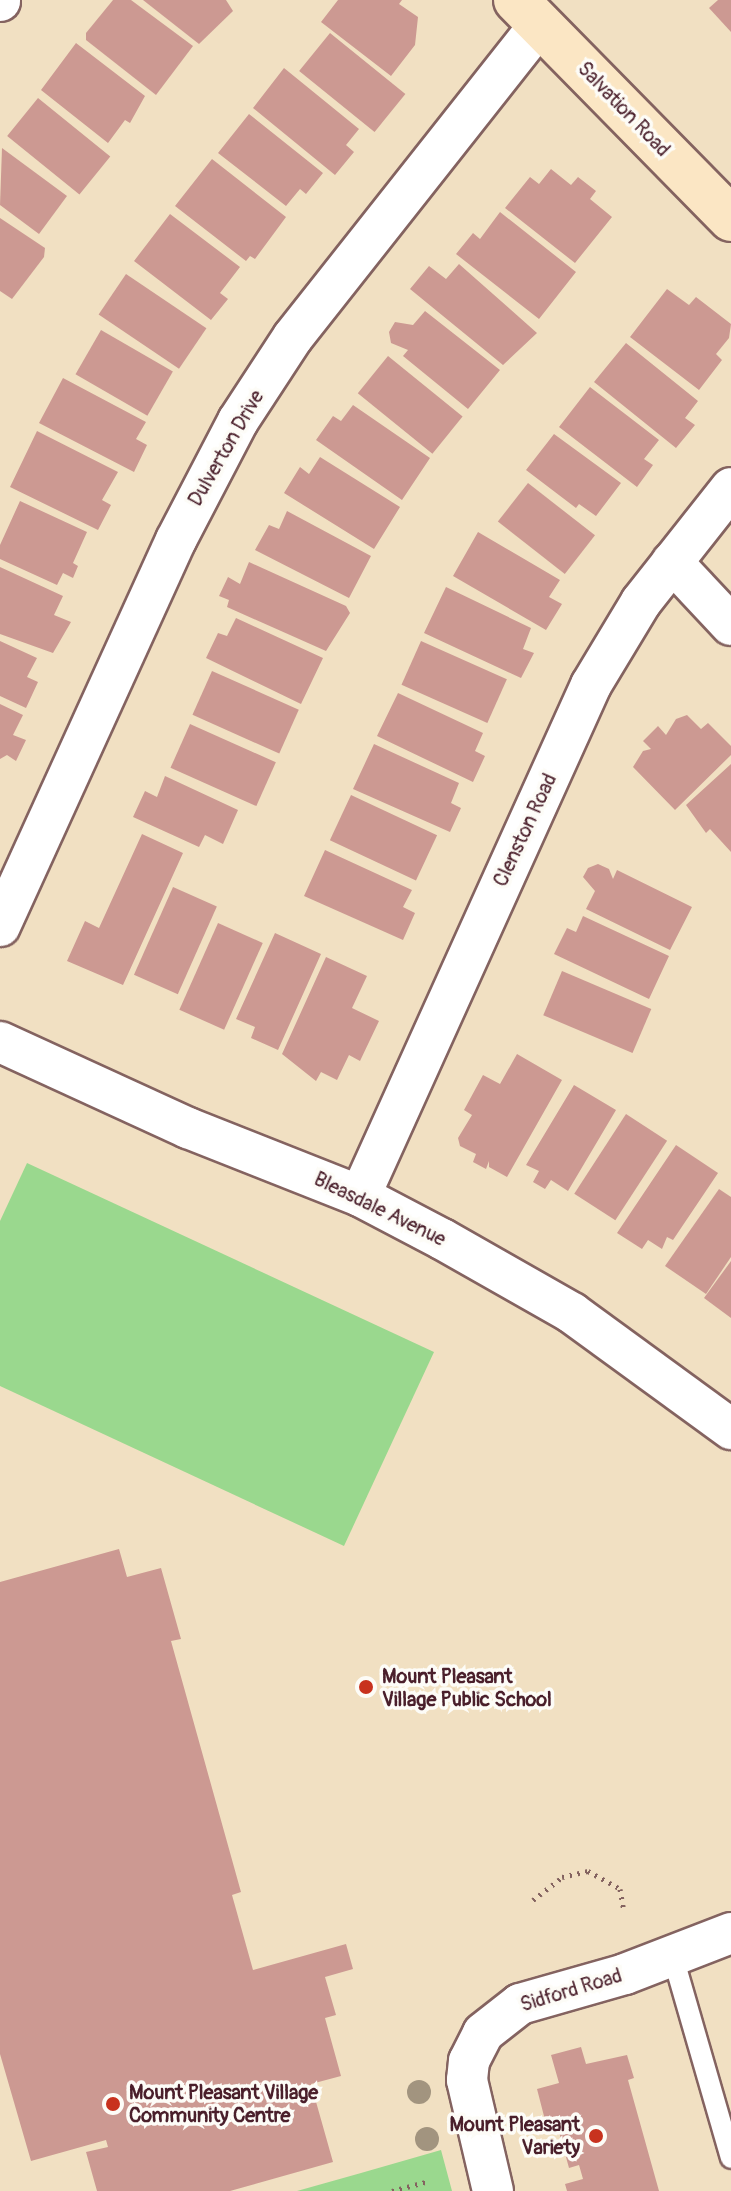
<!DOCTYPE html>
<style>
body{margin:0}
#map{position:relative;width:731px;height:2191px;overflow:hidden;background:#f1e0c2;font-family:Pangolin,sans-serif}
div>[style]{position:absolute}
.green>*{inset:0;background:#9ad88e}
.building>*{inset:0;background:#cc9992;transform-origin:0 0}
.path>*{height:5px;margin-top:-2.5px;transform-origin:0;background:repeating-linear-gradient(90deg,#846360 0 2px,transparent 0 8px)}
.roads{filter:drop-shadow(2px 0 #846360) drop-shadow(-2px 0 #846360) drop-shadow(0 2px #846360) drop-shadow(0 -2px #846360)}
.lane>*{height:20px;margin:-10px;padding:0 10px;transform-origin:10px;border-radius:10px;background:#fff}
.street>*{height:40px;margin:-20px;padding:0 20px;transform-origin:20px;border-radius:20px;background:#fff}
.secondary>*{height:44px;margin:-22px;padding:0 22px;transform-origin:22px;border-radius:22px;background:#fbe6c4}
.trees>*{width:24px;height:24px;margin:-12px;border-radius:50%;background:#a2947f}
.dots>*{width:22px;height:22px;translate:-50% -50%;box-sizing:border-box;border:4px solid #fdfcf7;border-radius:50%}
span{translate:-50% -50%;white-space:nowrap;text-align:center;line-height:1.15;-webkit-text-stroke:7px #fdfcf7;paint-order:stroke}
.street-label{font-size:20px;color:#4a1f2b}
.poi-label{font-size:20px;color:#4a1f2b;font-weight:700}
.left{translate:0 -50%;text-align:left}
.right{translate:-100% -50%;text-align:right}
</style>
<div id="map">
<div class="green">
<div style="clip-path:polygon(27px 1163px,434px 1352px,344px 1546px,0 1386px,0 1221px)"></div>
<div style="clip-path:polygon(441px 2150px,452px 2191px,297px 2191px,361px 2173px)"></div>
</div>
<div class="building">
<div style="clip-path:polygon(113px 0,131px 0,193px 46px,156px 95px,86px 40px,86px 33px)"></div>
<div style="clip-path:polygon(143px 0,226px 0,233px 11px,199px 44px)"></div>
<div style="clip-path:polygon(338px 0,402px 0,399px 4px,418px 17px,415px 45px,391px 76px,321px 22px)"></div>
<div style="clip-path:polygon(718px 0,731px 0,731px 32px,709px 8px)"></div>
<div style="left:330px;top:33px;width:97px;height:49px;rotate:39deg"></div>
<div style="clip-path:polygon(76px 43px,145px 96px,130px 123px,125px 120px,108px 143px,41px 90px)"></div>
<div style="clip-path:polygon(284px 68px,359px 129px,346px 145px,354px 152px,335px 175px,253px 108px)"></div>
<div style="left:38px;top:98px;width:93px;height:49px;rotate:39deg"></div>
<div style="clip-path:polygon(249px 114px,323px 173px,306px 194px,300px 189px,286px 206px,218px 153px)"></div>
<div style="clip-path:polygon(2px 148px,67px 196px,39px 234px,0 205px)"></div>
<div style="clip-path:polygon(212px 159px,286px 217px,255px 259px,250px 256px,246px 261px,175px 206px)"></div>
<div style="clip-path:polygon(551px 169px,571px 185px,578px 177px,596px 191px,590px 199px,612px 217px,575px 263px,505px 208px,530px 177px,539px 184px)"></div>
<div style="clip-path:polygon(500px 212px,576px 272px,539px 319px,456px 254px,473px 233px,480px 239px)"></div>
<div style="clip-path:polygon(170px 214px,240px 267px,220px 293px,228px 299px,211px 320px,134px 261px)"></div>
<div style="clip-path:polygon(0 218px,45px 248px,44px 257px,12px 299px,0 291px)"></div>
<div style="clip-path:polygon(459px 264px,537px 333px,503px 365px,410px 289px,429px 266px,446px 279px)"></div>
<div style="left:126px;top:274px;width:97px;height:49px;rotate:34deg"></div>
<div style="clip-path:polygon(667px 289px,689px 305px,696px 297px,731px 324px,729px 338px,716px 354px,722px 360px,699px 390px,630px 337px)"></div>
<div style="clip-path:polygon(425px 311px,500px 370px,468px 409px,403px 356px,408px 350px,391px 343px,389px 332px,395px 322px,413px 325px)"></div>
<div style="left:101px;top:330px;width:83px;height:51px;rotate:30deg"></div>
<div style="clip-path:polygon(626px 343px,698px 401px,685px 418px,695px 425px,676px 448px,594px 382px)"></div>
<div style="left:388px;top:356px;width:96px;height:48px;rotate:39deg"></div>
<div style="clip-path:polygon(63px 378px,146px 422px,136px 439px,147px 445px,134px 472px,39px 423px)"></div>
<div style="clip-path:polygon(590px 387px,659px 440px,644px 459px,653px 465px,637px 487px,559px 427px)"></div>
<div style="clip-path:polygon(353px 405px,430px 458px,402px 500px,316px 440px,333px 416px,341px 421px)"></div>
<div style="clip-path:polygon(37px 431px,118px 472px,102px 500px,111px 505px,98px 530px,10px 487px)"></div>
<div style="clip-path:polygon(554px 434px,621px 483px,596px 516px,579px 504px,576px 508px,526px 470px)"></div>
<div style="clip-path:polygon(320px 457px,400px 507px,374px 549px,284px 493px,300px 467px,309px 474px)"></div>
<div style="left:528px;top:483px;width:85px;height:49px;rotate:38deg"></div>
<div style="clip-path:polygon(20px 501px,87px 532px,73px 563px,78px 566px,73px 578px,63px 573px,57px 585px,0 559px,0 545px)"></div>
<div style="clip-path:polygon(287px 511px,371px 556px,349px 598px,255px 550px,269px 525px,279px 529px)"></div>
<div style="clip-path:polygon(478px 532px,560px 580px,549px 597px,562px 604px,546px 630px,453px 576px)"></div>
<div style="clip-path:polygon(249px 562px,346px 606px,350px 613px,326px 651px,227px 607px,229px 600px,219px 596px,228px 577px,240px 584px)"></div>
<div style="clip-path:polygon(0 567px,63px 596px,54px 615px,71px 622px,53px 653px,0 634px)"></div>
<div style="clip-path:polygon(446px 587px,531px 628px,523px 649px,534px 653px,521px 678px,424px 633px)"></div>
<div style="clip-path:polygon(236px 618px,323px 658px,301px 704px,206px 658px,218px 633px,227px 636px)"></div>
<div style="clip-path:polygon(0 641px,37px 658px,27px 677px,38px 682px,26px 708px,0 696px)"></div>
<div style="left:421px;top:641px;width:94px;height:48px;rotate:24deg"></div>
<div style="left:212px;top:671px;width:95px;height:48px;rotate:24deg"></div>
<div style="clip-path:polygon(398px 693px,483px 733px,475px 751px,485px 756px,473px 782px,377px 736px)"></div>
<div style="clip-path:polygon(0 704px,23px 715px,13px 735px,26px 740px,16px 761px,7px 755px,0 759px)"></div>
<div style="clip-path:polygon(687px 715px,701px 729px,708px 723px,731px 746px,731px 755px,675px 810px,633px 767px,643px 751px,651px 749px,643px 741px,658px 726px,666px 735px,676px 719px)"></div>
<div style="left:190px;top:724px;width:94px;height:48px;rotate:24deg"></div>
<div style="clip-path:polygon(374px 744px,459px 783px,451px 803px,461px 808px,450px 832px,353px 789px)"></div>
<div style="clip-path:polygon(731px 764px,731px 852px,710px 829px,706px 833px,686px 805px)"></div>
<div style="clip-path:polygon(165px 776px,238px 810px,223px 844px,205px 835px,199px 847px,133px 817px,145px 791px,157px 797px)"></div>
<div style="left:351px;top:795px;width:95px;height:50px;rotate:25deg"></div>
<div style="clip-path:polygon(142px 834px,183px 853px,123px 985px,67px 961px,85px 921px,99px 928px)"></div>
<div style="clip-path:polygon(325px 850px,412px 890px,403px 907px,415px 913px,403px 940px,304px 896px)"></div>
<div style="clip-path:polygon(598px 864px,609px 869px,613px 879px,617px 870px,692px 907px,670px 950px,586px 909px,595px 891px,583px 877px,588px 868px)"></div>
<div style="left:173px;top:887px;width:48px;height:96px;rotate:24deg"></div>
<div style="clip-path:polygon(583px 916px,669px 956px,649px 999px,554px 954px,567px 928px,576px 932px)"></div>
<div style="left:218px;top:923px;width:49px;height:95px;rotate:24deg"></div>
<div style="clip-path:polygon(275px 933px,321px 954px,278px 1050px,251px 1038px,255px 1027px,236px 1019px)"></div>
<div style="clip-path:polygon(326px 957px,367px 976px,352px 1008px,379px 1021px,360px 1061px,349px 1055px,337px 1080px,321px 1072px,316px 1081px,282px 1054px)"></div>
<div style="left:562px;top:971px;width:97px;height:48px;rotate:23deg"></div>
<div style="clip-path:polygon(517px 1054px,562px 1080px,507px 1177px,489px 1167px,489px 1161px,486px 1169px,473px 1162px,476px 1154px,460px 1146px,458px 1138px,472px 1115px,464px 1110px,483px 1075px,500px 1084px)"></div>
<div style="clip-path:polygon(574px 1085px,616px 1110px,568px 1191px,551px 1180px,545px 1189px,533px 1182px,539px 1171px,526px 1165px)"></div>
<div style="left:626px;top:1114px;width:49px;height:95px;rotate:33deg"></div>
<div style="clip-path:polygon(676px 1145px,718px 1173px,673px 1240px,667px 1237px,662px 1249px,648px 1240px,642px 1249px,617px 1233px)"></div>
<div style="clip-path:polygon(719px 1189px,731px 1197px,731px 1257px,706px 1294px,665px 1266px)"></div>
<div style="clip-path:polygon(731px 1261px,731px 1318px,704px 1298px)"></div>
<div style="clip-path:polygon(119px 1549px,127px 1577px,161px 1568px,181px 1639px,171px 1641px,241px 1892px,232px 1895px,253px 1970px,346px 1944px,353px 1969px,325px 1977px,336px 2015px,325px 2018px,341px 2076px,311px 2084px,333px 2162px,230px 2191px,97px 2191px,86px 2152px,108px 2147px,106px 2140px,31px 2161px,0 2054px,0 1582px)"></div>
<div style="clip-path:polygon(581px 2047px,586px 2064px,627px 2055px,634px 2078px,628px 2080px,659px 2191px,567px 2191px,565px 2184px,583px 2179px,579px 2165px,569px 2168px,555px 2117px,545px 2120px,537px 2089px,559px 2083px,551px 2055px)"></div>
</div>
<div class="path">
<div style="left:533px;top:1900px;width:37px;rotate:-38deg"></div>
<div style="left:562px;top:1877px;width:27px;rotate:-13deg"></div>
<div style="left:588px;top:1871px;width:37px;rotate:29deg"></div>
<div style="left:620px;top:1889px;width:22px;rotate:80deg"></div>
<div style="left:392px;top:2191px;width:38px;rotate:-15deg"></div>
</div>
<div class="roads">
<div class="lane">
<div style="left:673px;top:1957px;width:209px;rotate:73.9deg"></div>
</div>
<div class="street">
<div style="left:0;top:1px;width:1px;rotate:-90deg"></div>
<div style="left:672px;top:562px;width:86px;rotate:46.9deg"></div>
<div style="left:0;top:926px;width:424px;rotate:-65.5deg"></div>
<div style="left:176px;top:540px;width:134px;rotate:-62.5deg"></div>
<div style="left:238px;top:421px;width:100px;rotate:-56.8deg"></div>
<div style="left:293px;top:337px;width:399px;rotate:-51.7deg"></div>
<div style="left:0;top:1042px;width:207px;rotate:24.6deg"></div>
<div style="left:188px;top:1128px;width:185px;rotate:21.6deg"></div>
<div style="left:360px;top:1196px;width:93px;rotate:27.7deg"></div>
<div style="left:442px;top:1239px;width:150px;rotate:29.6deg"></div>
<div style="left:572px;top:1313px;width:197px;rotate:36.1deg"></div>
<div style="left:360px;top:1196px;width:561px;rotate:-65.67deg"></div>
<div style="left:591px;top:685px;width:97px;rotate:-58.9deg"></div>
<div style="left:641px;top:602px;width:145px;rotate:-51.7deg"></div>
<div style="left:493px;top:2191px;width:114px;rotate:-103.2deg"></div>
<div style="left:467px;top:2080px;width:19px;rotate:-84deg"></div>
<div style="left:469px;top:2061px;width:31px;rotate:-63deg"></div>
<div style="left:483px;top:2033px;width:47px;rotate:-38.1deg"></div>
<div style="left:520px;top:2004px;width:109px;rotate:-15.9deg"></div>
<div style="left:625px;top:1974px;width:114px;rotate:-21.1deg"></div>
</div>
<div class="secondary">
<div style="left:516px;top:0;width:307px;rotate:45.5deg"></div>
</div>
</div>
<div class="trees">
<div style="left:419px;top:2092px"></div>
<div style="left:427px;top:2139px"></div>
</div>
<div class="dots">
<div style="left:366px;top:1687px;background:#c8321e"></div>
<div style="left:113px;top:2104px;background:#c8321e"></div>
<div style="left:596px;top:2136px;background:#c8321e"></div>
</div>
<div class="street-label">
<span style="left:624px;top:109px;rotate:46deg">Salvation Road</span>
<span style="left:226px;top:448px;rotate:-60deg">Dulverton Drive</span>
<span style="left:525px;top:830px;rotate:-65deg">Clenston Road</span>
<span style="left:380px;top:1209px;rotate:26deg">Bleasdale Avenue</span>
<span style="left:571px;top:1990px;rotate:-17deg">Sidford Road</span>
</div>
<div class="poi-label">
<span class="left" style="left:382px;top:1688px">Mount Pleasant<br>Village Public School</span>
<span class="left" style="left:129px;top:2104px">Mount Pleasant Village<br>Community Centre</span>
<span class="right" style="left:580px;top:2136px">Mount Pleasant<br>Variety</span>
</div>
</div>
